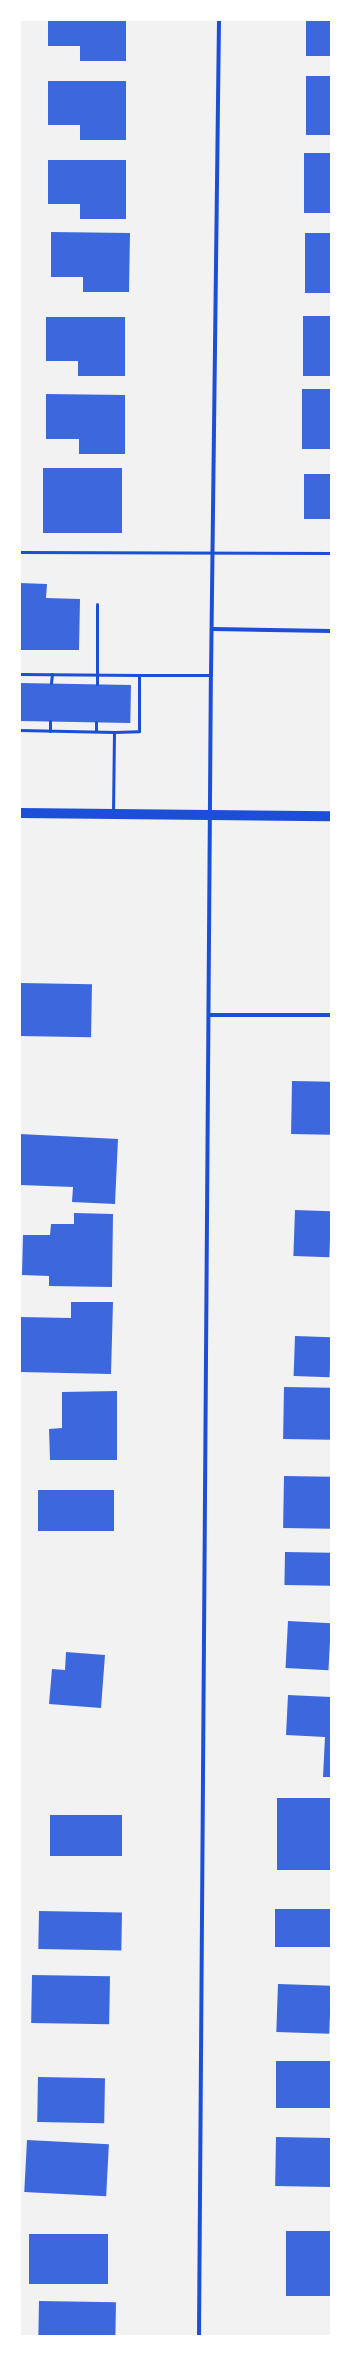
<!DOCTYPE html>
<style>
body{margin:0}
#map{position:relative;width:351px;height:2356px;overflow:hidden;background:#f2f2f2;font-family:"Noto Sans",sans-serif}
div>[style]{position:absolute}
.building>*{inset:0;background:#3d67dc;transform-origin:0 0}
.service>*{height:3px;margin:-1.5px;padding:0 1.5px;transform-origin:1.5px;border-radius:1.5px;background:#1d4ed8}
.minor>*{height:4px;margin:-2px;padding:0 2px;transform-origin:2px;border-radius:2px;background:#1d4ed8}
.primary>*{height:10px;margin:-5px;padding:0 5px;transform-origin:5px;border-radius:5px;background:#1d4ed8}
span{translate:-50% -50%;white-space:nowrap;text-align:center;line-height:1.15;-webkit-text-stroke:4px #fff;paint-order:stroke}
.frame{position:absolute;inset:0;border:21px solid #fff;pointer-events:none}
</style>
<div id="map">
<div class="building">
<div style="clip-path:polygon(48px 20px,126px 20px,126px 61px,80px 61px,80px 46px,48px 46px)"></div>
<div style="left:306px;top:20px;width:25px;height:36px"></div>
<div style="left:306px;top:76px;width:25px;height:59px"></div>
<div style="clip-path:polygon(48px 81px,126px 81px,126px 140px,80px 140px,80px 125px,48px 125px)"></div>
<div style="left:304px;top:153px;width:27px;height:60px"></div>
<div style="clip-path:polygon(48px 160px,126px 160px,126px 219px,80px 219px,80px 204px,48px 204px)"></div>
<div style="clip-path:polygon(51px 232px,130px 233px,129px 292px,83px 292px,83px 277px,51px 277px)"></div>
<div style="left:305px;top:233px;width:26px;height:60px"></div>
<div style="left:303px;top:316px;width:28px;height:60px"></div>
<div style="clip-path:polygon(46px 317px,125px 317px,125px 376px,78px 376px,78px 361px,46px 361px)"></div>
<div style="left:302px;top:389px;width:29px;height:60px"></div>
<div style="clip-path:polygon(46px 394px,125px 395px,125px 454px,79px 454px,79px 439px,46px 439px)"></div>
<div style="left:43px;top:468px;width:79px;height:65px"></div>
<div style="left:304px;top:474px;width:27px;height:45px"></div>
<div style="clip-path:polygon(20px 583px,47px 584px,46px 598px,80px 599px,79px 650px,20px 650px)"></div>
<div style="left:20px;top:683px;width:111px;height:38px;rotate:1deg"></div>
<div style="left:20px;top:983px;width:72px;height:53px;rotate:1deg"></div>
<div style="left:292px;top:1081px;width:39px;height:53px;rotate:1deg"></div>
<div style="clip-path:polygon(20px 1134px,118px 1139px,115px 1204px,72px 1202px,73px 1187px,20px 1185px)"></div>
<div style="left:295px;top:1210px;width:36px;height:46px;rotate:2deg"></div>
<div style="clip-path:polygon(74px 1213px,113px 1214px,112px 1287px,49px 1286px,49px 1276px,22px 1275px,23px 1235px,50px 1235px,51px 1224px,74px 1224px)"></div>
<div style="clip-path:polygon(71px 1302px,113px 1302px,111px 1374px,20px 1372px,20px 1317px,71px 1318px)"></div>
<div style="left:295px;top:1336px;width:36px;height:40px;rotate:2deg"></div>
<div style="left:284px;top:1387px;width:47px;height:52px;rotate:1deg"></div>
<div style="clip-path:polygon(117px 1391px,117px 1460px,50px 1460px,49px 1429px,62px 1428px,62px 1392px)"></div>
<div style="left:284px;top:1476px;width:47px;height:52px;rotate:1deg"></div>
<div style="left:38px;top:1490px;width:76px;height:41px"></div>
<div style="left:285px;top:1552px;width:46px;height:33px;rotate:1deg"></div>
<div style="left:288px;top:1621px;width:43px;height:47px;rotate:3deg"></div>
<div style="clip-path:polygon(66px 1652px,105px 1655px,101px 1708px,49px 1704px,52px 1669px,65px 1670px)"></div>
<div style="clip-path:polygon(288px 1695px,331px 1697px,331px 1777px,323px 1777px,325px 1737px,286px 1735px)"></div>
<div style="left:277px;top:1798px;width:54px;height:72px"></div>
<div style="left:50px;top:1815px;width:72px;height:41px"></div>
<div style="left:275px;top:1909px;width:56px;height:38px"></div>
<div style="left:39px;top:1911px;width:83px;height:38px;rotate:1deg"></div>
<div style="left:32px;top:1975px;width:78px;height:48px;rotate:1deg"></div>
<div style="left:278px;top:1984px;width:53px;height:48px;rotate:2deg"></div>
<div style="left:276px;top:2061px;width:55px;height:47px"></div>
<div style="left:38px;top:2077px;width:67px;height:45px;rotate:1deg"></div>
<div style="left:276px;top:2137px;width:55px;height:49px;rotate:1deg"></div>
<div style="left:27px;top:2140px;width:82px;height:52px;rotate:3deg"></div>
<div style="left:286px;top:2231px;width:45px;height:65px"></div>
<div style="left:29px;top:2234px;width:79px;height:50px"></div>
<div style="left:39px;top:2301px;width:77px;height:35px;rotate:1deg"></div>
</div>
<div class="service">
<div style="left:20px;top:552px;width:311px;rotate:0.2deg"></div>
<div style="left:20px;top:674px;width:119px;rotate:0.5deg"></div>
<div style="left:51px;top:683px;width:9px;rotate:-84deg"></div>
<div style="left:97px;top:684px;width:80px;rotate:-90deg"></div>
<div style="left:96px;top:722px;width:9px;rotate:90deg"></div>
<div style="left:20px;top:730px;width:94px;rotate:1.2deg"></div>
<div style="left:114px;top:732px;width:80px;rotate:90.7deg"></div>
<div style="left:50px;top:731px;width:10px;rotate:-90deg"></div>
<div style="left:114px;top:732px;width:25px;rotate:-2deg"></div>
<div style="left:139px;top:731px;width:56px;rotate:-90deg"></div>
<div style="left:139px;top:675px;width:72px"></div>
</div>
<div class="minor">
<div style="left:213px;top:629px;width:118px;rotate:1deg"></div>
<div style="left:210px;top:1015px;width:121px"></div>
<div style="left:199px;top:2336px;width:1661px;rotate:-89.59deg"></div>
<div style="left:211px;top:675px;width:655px;rotate:-89.3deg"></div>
</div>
<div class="primary">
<div style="left:20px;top:813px;width:311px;rotate:0.6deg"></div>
</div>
<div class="frame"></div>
</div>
